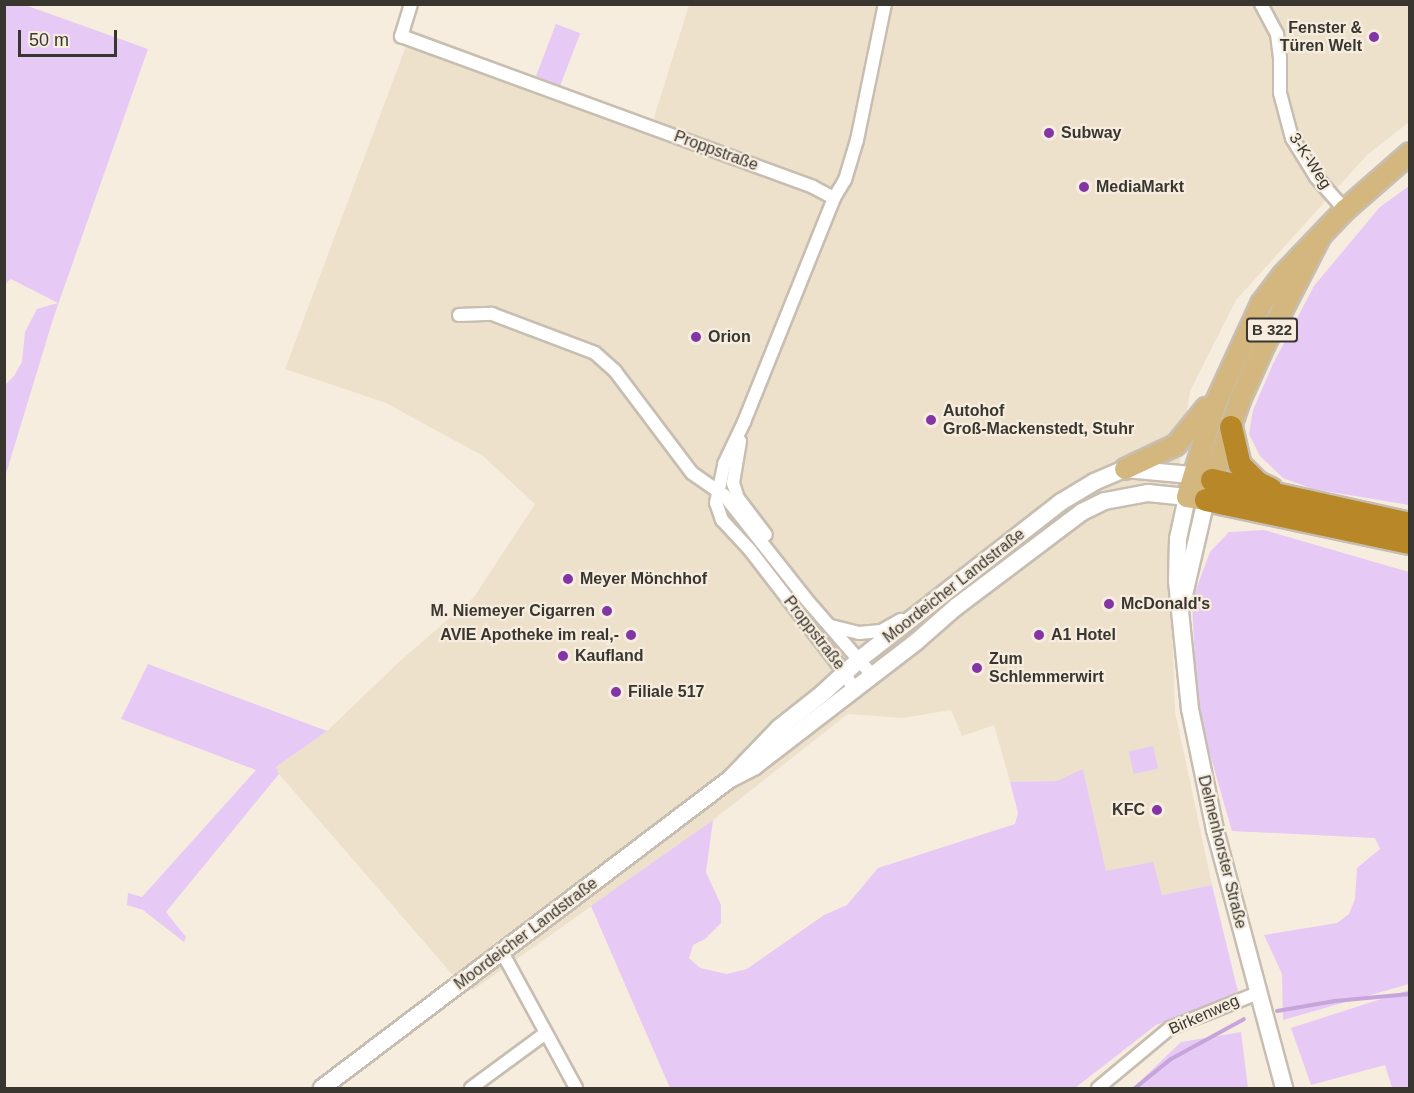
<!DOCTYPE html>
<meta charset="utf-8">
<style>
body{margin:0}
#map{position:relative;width:1414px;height:1093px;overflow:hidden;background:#f6eddf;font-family:Helvetica,sans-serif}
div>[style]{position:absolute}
.built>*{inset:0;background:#ede1cc}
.green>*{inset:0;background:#e6c9f5;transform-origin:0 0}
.stream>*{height:4px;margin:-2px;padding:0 2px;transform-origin:2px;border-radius:2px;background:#c7a4da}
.roads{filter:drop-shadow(2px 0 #c7beb1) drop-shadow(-2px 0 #c7beb1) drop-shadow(0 2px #c7beb1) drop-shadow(0 -2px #c7beb1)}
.street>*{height:12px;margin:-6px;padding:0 6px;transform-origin:6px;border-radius:6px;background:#fff}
.secondary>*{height:16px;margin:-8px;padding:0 8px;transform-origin:8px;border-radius:8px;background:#fff}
.primary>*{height:20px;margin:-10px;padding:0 10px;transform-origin:10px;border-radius:10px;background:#d4b77e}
.highway>*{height:22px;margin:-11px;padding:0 11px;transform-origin:11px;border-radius:11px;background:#b88728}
.dots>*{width:16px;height:16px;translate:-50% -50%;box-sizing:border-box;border:3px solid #f6eddf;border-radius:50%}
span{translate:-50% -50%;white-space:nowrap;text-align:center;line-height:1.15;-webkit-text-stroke:4.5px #f6eddf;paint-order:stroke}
.shield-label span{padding:2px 4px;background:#f6eddf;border:2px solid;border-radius:4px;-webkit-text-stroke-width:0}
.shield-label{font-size:15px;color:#393630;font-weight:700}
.poi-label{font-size:16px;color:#393630;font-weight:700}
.right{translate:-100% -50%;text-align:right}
.left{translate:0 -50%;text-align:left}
.street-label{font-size:16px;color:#393630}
.frame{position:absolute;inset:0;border:6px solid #393630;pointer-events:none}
.scale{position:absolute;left:18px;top:30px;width:99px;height:27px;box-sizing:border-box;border:3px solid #393630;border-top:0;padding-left:8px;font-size:18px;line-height:21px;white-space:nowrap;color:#393630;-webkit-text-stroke:4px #f6eddf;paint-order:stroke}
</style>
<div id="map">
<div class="built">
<div style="clip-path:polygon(689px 5px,1409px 5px,1409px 122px,1367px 155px,1236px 300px,1190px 391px,1169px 537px,1175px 711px,1212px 885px,1162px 895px,1106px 872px,1083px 770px,1057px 781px,1010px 782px,994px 725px,962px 736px,951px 710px,903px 718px,848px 714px,713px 820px,473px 990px,457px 980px,279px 774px,276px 767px,327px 731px,399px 662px,474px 597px,535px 504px,483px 456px,386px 403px,285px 369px,412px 30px,653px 121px)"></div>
</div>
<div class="green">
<div style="clip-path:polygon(5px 4px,25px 5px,148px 49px,54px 316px,5px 477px,5px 385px,14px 376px,22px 362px,25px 332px,37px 309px,58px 303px,11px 279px,5px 284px)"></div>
<div style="left:556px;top:24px;width:26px;height:56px;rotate:21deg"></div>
<div style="clip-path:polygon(1409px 186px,1409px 505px,1313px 489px,1283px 478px,1260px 456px,1249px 434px,1253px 410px,1273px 364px,1314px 286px,1380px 207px)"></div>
<div style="clip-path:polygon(1264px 530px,1409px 572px,1409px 984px,1283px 1020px,1282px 974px,1264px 935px,1337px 923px,1349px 914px,1355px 899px,1357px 868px,1380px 849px,1375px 838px,1232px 831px,1197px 709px,1192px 600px,1210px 552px,1229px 532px)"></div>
<div style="clip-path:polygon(148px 664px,327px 731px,276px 767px,279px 774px,166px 912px,186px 937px,184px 942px,143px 910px,127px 905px,128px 893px,142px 897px,256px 770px,121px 719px)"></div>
<div style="left:1153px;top:746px;width:23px;height:25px;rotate:77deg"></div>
<div style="clip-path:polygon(1083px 769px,1106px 871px,1153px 862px,1162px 895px,1212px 885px,1238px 992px,1222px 1002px,1156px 1025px,1075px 1088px,670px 1088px,591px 906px,713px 820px,706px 872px,721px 905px,721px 923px,705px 939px,693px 945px,689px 958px,700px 968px,727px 974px,747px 969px,824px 915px,847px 905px,878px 868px,1015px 824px,1018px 813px,1010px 782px,1057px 781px)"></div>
<div style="clip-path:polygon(1409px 990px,1409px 1088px,1392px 1088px,1385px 1065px,1311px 1085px,1291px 1028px)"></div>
<div style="clip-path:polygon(1241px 1032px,1248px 1088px,1133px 1088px,1181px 1042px)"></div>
</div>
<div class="stream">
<div style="left:1277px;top:1011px;width:59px;rotate:-9.8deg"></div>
<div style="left:1335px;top:1001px;width:75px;rotate:-5.3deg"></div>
<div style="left:1135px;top:1088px;width:46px;rotate:-38.9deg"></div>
<div style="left:1171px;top:1059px;width:83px;rotate:-28.7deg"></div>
</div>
<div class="roads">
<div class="street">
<div style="left:411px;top:4px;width:34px;rotate:107deg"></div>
<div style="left:401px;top:36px;width:439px;rotate:20.1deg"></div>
<div style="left:813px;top:187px;width:24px;rotate:28deg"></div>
<div style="left:1261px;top:4px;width:34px;rotate:62deg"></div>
<div style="left:1277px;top:34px;width:23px;rotate:83deg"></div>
<div style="left:1280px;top:57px;width:36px;rotate:90deg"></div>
<div style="left:1280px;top:93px;width:47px;rotate:75.1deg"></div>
<div style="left:1292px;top:138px;width:46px;rotate:58.4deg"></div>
<div style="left:1316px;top:177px;width:44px;rotate:48.7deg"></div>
<div style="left:459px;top:315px;width:33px;rotate:-2deg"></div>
<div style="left:492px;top:314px;width:110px;rotate:20.7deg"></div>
<div style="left:595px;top:353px;width:27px;rotate:42deg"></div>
<div style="left:615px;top:371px;width:128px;rotate:53deg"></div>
<div style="left:692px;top:473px;width:39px;rotate:35deg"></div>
<div style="left:724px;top:495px;width:132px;rotate:51.7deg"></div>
<div style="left:806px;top:599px;width:101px;rotate:49deg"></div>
<div style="left:740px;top:441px;width:43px;rotate:99.5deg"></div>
<div style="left:733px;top:483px;width:16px;rotate:72deg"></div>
<div style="left:738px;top:498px;width:46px;rotate:52.9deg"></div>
<div style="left:831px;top:626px;width:29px;rotate:14deg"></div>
<div style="left:859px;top:633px;width:22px;rotate:-5deg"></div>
<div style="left:881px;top:631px;width:23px;rotate:-29deg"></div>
<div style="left:854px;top:690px;width:19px;rotate:-118deg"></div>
<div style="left:845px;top:673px;width:155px;rotate:-127.7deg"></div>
<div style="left:750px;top:550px;width:41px;rotate:-133deg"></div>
<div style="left:722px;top:520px;width:18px;rotate:-109deg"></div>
<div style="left:716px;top:503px;width:40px;rotate:-78deg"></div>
<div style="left:724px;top:464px;width:47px;rotate:-64.5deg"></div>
<div style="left:744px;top:422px;width:241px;rotate:-68.1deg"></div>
<div style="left:834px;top:198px;width:21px;rotate:-59deg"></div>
<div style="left:845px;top:180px;width:42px;rotate:-73.3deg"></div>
<div style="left:857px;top:140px;width:139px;rotate:-78.4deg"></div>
<div style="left:502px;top:952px;width:155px;rotate:61.4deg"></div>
<div style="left:471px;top:1088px;width:93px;rotate:-36.3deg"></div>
<div style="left:1098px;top:1088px;width:94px;rotate:-39.8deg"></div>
<div style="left:1170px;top:1028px;width:95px;rotate:-21.7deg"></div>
</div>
<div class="secondary">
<div style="left:1184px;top:595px;width:98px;rotate:-77deg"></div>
<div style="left:730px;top:779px;width:28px;rotate:-27deg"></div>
<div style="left:755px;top:766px;width:203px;rotate:-37.6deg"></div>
<div style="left:916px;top:642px;width:53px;rotate:-41.2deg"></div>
<div style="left:956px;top:607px;width:158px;rotate:-37deg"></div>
<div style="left:1082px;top:512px;width:25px;rotate:-26deg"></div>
<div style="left:1105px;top:501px;width:44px;rotate:-10.5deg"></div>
<div style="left:1148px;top:493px;width:39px;rotate:6deg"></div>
<div style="left:1187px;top:497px;width:43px;rotate:102.1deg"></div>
<div style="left:1178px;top:539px;width:42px;rotate:91.4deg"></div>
<div style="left:1177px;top:581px;width:129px;rotate:84.2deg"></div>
<div style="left:1190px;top:709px;width:124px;rotate:78.3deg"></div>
<div style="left:1215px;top:830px;width:267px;rotate:75deg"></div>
<div style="left:322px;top:1088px;width:512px;rotate:-37.14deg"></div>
<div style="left:730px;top:779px;width:71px;rotate:-46.1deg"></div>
<div style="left:779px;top:728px;width:56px;rotate:-38.5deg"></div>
<div style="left:823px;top:693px;width:50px;rotate:-42.6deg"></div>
<div style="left:860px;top:659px;width:255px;rotate:-38deg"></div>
<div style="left:1061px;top:502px;width:39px;rotate:-31deg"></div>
<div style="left:1094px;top:482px;width:34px;rotate:-23deg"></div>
<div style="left:1125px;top:469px;width:67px;rotate:5.1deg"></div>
</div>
<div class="primary">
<div style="left:1320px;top:237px;width:120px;rotate:117.2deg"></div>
<div style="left:1265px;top:344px;width:61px;rotate:114.1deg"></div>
<div style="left:1240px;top:400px;width:106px;rotate:108.8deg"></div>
<div style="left:1206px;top:500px;width:19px;rotate:-171deg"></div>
<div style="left:1187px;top:497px;width:99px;rotate:-73deg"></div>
<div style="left:1216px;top:402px;width:108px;rotate:-65.3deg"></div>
<div style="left:1261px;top:304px;width:36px;rotate:-53deg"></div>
<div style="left:1283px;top:275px;width:90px;rotate:-46.4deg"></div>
<div style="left:1345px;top:210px;width:86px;rotate:-41.2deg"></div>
<div style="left:1125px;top:469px;width:56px;rotate:-25.2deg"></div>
<div style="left:1176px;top:445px;width:48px;rotate:-51deg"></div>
</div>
<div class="highway">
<div style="left:1231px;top:427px;width:39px;rotate:77deg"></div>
<div style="left:1240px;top:465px;width:25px;rotate:45deg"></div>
<div style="left:1258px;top:483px;width:14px;rotate:25deg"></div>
<div style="left:1212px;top:480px;width:203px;rotate:12.5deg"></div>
<div style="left:1206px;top:500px;width:208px;rotate:11.9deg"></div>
</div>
</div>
<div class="dots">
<div style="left:1374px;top:37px;background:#8335a5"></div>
<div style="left:1049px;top:133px;background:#8335a5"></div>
<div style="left:1084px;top:187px;background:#8335a5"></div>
<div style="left:696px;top:337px;background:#8335a5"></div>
<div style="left:931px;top:420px;background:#8335a5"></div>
<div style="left:568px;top:579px;background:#8335a5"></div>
<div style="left:1109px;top:604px;background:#8335a5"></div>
<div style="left:607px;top:611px;background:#8335a5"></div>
<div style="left:631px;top:635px;background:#8335a5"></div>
<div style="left:1039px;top:635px;background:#8335a5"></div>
<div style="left:563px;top:656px;background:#8335a5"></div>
<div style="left:977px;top:668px;background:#8335a5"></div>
<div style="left:616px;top:692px;background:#8335a5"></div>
<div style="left:1157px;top:810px;background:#8335a5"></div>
</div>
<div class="shield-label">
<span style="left:1272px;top:330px">B 322</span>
</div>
<div class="poi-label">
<span class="right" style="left:1362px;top:37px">Fenster &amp;<br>Türen Welt</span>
<span class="left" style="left:1061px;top:133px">Subway</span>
<span class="left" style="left:1096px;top:187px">MediaMarkt</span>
<span class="left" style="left:708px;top:337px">Orion</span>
<span class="left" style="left:943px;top:420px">Autohof<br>Groß-Mackenstedt, Stuhr</span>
<span class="left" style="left:580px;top:579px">Meyer Mönchhof</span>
<span class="left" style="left:1121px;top:604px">McDonald's</span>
<span class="right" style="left:595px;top:611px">M. Niemeyer Cigarren</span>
<span class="right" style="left:619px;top:635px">AVIE Apotheke im real,-</span>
<span class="left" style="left:1051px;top:635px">A1 Hotel</span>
<span class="left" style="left:575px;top:656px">Kaufland</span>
<span class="left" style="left:989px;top:668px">Zum<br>Schlemmerwirt</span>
<span class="left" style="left:628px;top:692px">Filiale 517</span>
<span class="right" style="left:1145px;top:810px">KFC</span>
</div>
<div class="street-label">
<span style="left:716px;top:151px;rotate:20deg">Proppstraße</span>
<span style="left:1310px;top:161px;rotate:57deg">3-K-Weg</span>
<span style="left:954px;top:586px;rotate:-38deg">Moordeicher Landstraße</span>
<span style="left:814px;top:633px;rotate:52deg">Proppstraße</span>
<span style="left:1222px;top:852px;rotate:76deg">Delmenhorster Straße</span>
<span style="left:526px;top:934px;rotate:-37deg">Moordeicher Landstraße</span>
<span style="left:1204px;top:1015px;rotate:-24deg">Birkenweg</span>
</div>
<div class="frame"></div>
<div class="scale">50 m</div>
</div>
